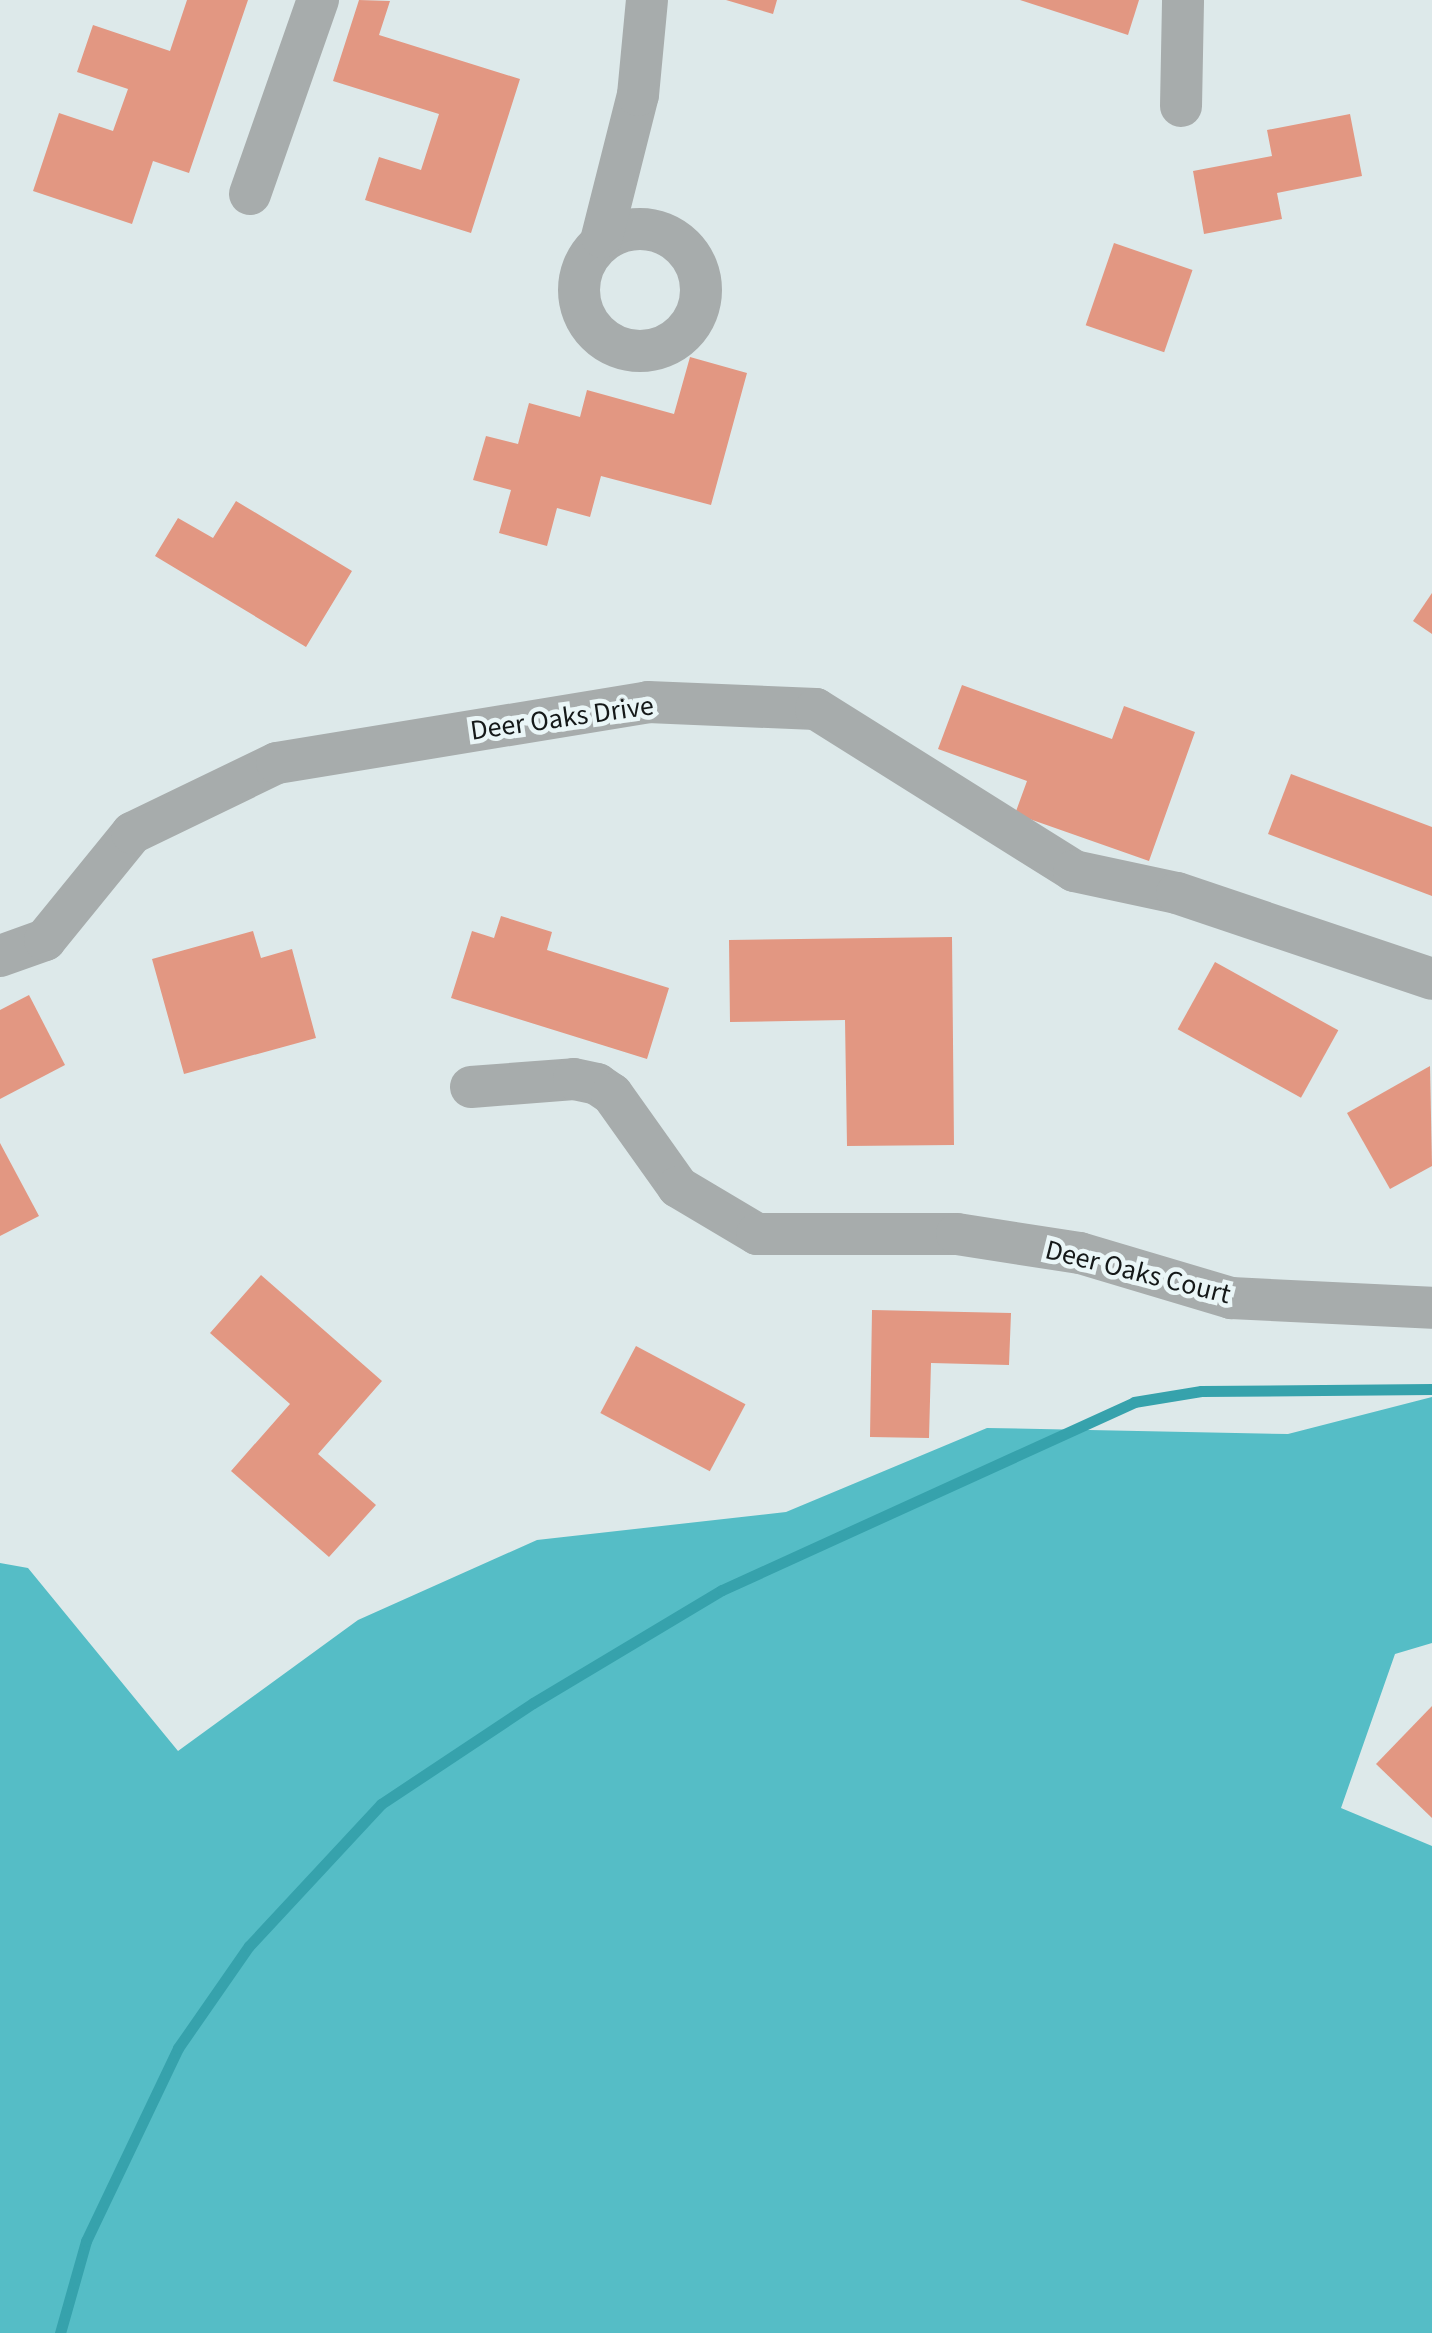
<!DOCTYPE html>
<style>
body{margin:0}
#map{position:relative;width:1432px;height:2333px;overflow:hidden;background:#dde9ea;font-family:"Source Sans 3",sans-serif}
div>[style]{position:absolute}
.forest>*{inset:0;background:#55bdc6}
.stream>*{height:11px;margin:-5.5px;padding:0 5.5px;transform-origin:5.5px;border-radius:5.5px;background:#36a2ac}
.building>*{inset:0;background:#e29782;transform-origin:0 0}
.minor>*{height:42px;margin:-21px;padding:0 21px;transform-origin:21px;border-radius:21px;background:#a7acac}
.minor>.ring{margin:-21px;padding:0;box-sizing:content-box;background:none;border:42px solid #a7acac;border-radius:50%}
span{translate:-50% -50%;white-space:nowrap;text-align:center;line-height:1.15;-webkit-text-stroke:9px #eaf6f7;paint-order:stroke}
.street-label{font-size:28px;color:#151919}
</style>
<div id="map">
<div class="forest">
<div style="clip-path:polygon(1432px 1397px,1432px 1643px,1395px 1654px,1341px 1808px,1432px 1846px,1432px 2333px,0 2333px,0 1563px,28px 1568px,178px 1751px,358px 1620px,537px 1540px,786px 1512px,987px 1428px,1288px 1434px)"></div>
</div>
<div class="stream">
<div style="left:60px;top:2333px;width:96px;rotate:-74.2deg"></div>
<div style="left:86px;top:2241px;width:214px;rotate:-64.5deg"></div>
<div style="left:178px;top:2048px;width:124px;rotate:-55.2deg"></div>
<div style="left:249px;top:1946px;width:194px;rotate:-47.1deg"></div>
<div style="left:381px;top:1804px;width:182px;rotate:-33.6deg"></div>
<div style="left:533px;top:1703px;width:220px;rotate:-30.9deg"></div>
<div style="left:722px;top:1590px;width:453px;rotate:-24.5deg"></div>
<div style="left:1134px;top:1402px;width:68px;rotate:-9.3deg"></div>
<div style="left:1201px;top:1391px;width:231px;rotate:-0.5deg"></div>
</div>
<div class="building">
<div style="clip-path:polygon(187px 0,248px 0,189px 173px,153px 161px,132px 224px,33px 191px,59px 113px,113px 131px,128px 89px,77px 72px,93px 25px,170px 51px)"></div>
<div style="clip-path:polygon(359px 0,390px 1px,379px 35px,520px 79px,471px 233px,365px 200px,379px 157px,421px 170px,439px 114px,333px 81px)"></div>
<div style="clip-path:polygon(726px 0,777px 0,773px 14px)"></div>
<div style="clip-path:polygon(1020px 0,1139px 0,1128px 35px)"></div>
<div style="clip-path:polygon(1350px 114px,1362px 176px,1277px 193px,1282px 219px,1204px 234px,1193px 171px,1272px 156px,1267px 130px)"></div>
<div style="left:1114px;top:243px;width:83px;height:87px;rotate:19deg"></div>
<div style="clip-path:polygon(690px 357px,747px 373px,711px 505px,601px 476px,590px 517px,557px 508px,547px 546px,499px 533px,511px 490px,473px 480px,486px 436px,518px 444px,529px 403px,580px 417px,587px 390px,674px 414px)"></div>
<div style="clip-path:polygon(236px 501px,352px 571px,306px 647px,155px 556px,178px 518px,213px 538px)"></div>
<div style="clip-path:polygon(1432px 593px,1432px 634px,1413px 621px)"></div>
<div style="clip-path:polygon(962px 685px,1112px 739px,1124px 706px,1195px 732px,1149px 861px,1015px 814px,1027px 781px,938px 749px)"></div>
<div style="clip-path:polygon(1291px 774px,1432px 827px,1432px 896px,1268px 834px)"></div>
<div style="clip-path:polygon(501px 916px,552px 932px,547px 950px,669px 988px,647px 1059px,451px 998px,472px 931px,494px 938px)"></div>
<div style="clip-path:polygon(253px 931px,261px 958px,292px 949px,316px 1038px,184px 1074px,152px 959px)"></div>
<div style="clip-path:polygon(952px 937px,954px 1145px,847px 1146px,845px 1020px,730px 1022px,729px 940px)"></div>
<div style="left:1215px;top:962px;width:141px;height:77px;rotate:29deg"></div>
<div style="clip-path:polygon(29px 995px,65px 1065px,0 1099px,0 1010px)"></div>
<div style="clip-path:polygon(1430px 1066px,1432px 1166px,1390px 1189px,1347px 1113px)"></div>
<div style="clip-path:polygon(0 1143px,39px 1216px,0 1236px)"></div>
<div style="clip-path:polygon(261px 1275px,382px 1381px,318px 1454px,376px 1505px,329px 1557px,231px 1471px,290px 1404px,210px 1333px)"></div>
<div style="clip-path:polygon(872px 1310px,1011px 1313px,1009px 1365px,931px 1363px,929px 1438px,870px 1437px)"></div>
<div style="left:636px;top:1346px;width:124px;height:76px;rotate:28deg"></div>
<div style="clip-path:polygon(1432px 1706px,1432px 1818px,1376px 1764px)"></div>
</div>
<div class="minor">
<div style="left:1181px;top:106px;width:106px;rotate:-88.9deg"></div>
<div style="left:250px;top:194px;width:206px;rotate:-70.7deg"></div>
<div class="ring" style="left:579px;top:229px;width:80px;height:80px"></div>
<div style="left:602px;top:237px;width:146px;rotate:-75.8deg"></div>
<div style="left:638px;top:95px;width:95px;rotate:-84.6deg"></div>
<div style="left:0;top:956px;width:48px;rotate:-19.6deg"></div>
<div style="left:45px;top:940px;width:138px;rotate:-50.9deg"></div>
<div style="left:132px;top:833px;width:161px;rotate:-25.8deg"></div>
<div style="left:277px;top:763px;width:376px;rotate:-9.3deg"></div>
<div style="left:648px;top:702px;width:168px;rotate:2.4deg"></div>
<div style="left:816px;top:709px;width:305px;rotate:32.1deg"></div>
<div style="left:1074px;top:871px;width:105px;rotate:12.1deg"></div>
<div style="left:1177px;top:893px;width:269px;rotate:18.6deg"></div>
<div style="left:471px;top:1087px;width:103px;rotate:-4.4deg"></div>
<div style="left:574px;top:1079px;width:24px;rotate:12deg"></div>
<div style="left:597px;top:1084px;width:18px;rotate:34deg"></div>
<div style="left:612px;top:1094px;width:114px;rotate:54.6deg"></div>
<div style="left:678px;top:1187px;width:92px;rotate:30.7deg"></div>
<div style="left:757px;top:1234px;width:200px"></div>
<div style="left:957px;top:1234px;width:124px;rotate:8.8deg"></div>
<div style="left:1080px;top:1253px;width:158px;rotate:16.6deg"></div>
<div style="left:1231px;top:1298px;width:201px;rotate:2.8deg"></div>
</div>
<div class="street-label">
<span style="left:562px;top:718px;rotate:-8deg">Deer Oaks Drive</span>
<span style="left:1138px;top:1272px;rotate:14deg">Deer Oaks Court</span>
</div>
</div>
